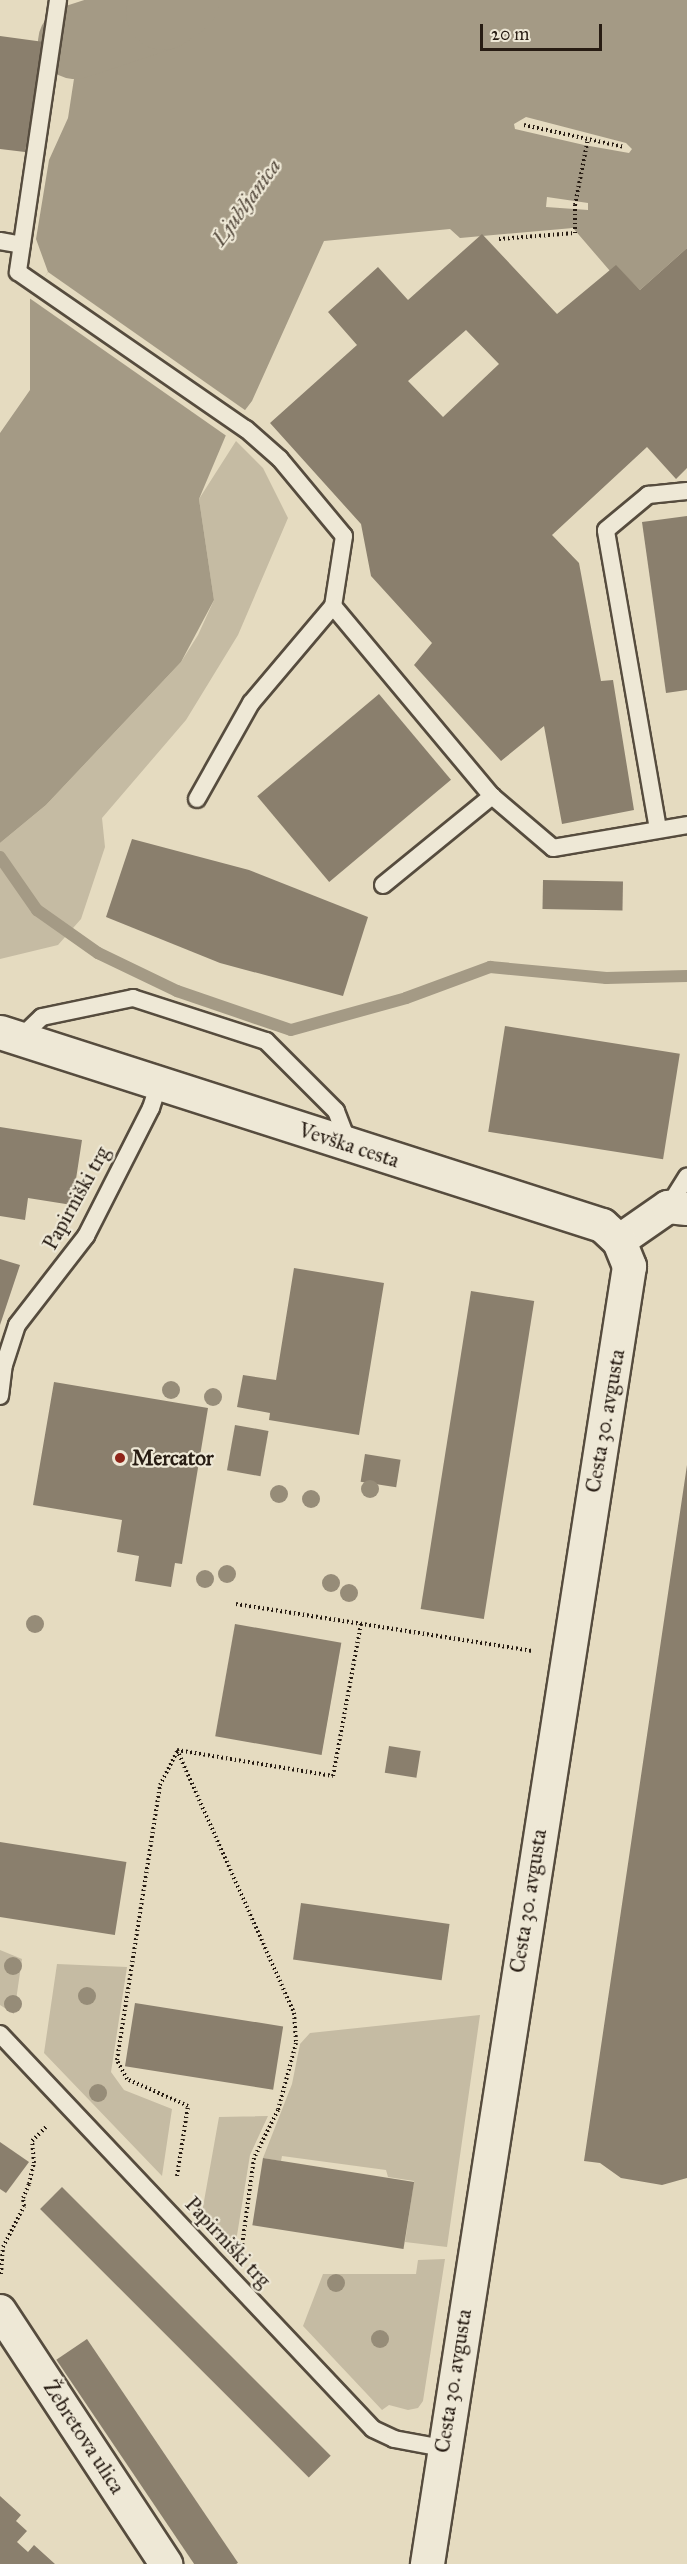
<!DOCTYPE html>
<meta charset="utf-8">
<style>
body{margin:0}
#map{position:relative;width:687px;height:2564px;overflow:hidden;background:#e5dbc0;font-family:"IM FELL Great Primer",serif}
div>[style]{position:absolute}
.green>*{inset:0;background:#c5bba3}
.water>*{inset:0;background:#a49a85}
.pier>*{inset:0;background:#e5dbc0;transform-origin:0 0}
.stream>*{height:12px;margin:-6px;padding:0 6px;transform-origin:6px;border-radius:6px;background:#a49a85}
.river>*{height:74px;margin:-37px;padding:0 37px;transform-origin:37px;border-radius:37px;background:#a49a85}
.building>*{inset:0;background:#8a7f6d;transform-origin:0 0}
.path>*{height:4px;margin-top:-2px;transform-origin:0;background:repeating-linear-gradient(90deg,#271c13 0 1.5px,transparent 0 4.5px)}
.roads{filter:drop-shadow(2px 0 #564c3e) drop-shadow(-2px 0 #564c3e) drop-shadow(0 2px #564c3e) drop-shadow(0 -2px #564c3e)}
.lane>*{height:16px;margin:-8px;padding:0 8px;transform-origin:8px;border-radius:8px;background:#eee8d6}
.street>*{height:32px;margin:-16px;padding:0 16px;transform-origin:16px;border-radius:16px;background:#eee8d6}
.secondary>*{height:33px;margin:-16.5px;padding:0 16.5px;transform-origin:16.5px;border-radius:16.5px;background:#eee8d6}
.trees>*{width:18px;height:18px;margin:-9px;border-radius:50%;background:#968c78}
.dots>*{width:16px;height:16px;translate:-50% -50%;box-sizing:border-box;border:3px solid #eee8d6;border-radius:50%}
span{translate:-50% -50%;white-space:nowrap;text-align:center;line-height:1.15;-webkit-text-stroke:4.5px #eee8d6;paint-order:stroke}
.street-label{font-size:21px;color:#271c13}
.poi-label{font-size:21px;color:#271c13;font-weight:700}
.left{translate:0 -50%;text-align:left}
.water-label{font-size:22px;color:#594e41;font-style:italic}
.scale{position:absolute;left:480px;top:24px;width:122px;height:27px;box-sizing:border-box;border:3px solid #271c13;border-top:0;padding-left:8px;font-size:18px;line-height:21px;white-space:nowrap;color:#271c13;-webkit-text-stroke:4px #eee8d6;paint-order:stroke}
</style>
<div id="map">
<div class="green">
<div style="clip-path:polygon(236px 441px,263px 468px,288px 518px,238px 635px,186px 720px,102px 818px,105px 847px,81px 919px,58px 945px,0 959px,0 843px,46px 805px,181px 662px,198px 635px,214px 600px,199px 499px)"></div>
<div style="clip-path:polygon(0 1950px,22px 1959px,14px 2014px,0 2005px)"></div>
<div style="clip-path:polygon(57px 1964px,127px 1967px,111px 2072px,124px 2090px,172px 2109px,162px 2176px,44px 2053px)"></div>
<div style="clip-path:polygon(480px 2015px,447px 2247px,405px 2242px,414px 2181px,388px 2177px,386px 2170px,282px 2156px,281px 2161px,263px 2158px,292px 2084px,300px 2044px,310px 2033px)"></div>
<div style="clip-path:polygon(268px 2116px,250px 2155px,234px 2254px,201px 2218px,219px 2117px)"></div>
<div style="clip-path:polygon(445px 2259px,423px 2401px,418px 2408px,408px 2410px,389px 2405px,382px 2410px,303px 2326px,323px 2274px,416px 2274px,418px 2260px)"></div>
</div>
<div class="water">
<div style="clip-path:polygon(evenodd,86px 0,687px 0,687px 248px,640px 290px,616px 266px,610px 271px,573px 228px,460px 238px,450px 229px,324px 241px,252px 401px,226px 435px,199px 499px,214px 600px,181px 662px,46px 805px,0 843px,0 433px,30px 390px,30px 299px,48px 272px,36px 239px,49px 160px,68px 118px,86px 0,526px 117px,626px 143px,632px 149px,629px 153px,584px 145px,515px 129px,514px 124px,526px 117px,86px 0,547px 197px,588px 203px,588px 210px,546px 207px,547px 197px)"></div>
</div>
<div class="pier">
<div style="left:48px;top:272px;width:243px;height:32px;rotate:35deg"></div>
</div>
<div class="stream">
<div style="left:0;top:857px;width:65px;rotate:55.1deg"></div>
<div style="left:37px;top:910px;width:75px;rotate:35.2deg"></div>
<div style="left:98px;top:953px;width:88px;rotate:25.7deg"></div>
<div style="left:177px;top:991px;width:120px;rotate:18.9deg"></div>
<div style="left:291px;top:1030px;width:119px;rotate:-15.5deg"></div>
<div style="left:406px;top:998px;width:90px;rotate:-20.3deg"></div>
<div style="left:490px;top:967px;width:117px;rotate:5.4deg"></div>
<div style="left:606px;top:978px;width:81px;rotate:-1.4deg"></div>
</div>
<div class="river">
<div style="left:75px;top:42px;width:93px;rotate:-18.2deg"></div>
<div style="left:163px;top:13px;width:23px;rotate:-34deg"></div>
</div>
<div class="building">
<div style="clip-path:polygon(0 36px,44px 42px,25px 152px,0 149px)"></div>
<div style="clip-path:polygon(evenodd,482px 234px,557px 314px,616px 265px,640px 290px,687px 248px,687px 468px,676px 479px,647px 447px,552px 535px,579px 563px,601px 681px,613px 680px,634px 810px,562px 824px,544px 726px,501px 761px,414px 665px,432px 643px,371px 576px,361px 524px,270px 423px,357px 345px,328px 312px,378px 267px,408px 300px,482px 234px,466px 330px,499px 364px,443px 417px,408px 381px,466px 330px)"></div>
<div style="clip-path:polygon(687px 516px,687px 690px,666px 693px,642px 522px)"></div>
<div style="left:379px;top:694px;width:112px;height:159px;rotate:50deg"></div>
<div style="clip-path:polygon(132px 839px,249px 870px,368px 917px,343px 996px,220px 963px,106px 917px)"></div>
<div style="left:543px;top:880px;width:80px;height:29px;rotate:1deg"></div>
<div style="left:505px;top:1026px;width:177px;height:107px;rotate:9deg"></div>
<div style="clip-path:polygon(0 1127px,82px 1140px,72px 1205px,28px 1198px,25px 1220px,0 1216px)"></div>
<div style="clip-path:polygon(0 1259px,20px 1265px,0 1325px)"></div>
<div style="clip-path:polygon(294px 1268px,384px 1283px,359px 1435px,269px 1420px,270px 1413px,237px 1407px,243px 1375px,276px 1380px)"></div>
<div style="left:471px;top:1291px;width:64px;height:322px;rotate:9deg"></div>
<div style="clip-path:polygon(54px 1382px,208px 1408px,182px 1564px,175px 1563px,171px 1587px,135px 1581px,139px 1556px,117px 1552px,122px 1520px,33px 1505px)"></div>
<div style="left:235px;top:1425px;width:34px;height:46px;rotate:10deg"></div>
<div style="left:365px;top:1454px;width:36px;height:28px;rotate:9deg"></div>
<div style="clip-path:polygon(687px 1465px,687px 2178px,662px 2185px,621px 2178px,600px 2163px,584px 2161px)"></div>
<div style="left:235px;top:1624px;width:108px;height:114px;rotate:10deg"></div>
<div style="left:389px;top:1746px;width:32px;height:27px;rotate:9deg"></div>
<div style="left:0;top:1842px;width:128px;height:74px;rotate:9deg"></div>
<div style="left:301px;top:1903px;width:150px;height:57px;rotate:8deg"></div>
<div style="left:135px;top:2003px;width:150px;height:64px;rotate:9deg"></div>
<div style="clip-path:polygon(0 2142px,29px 2162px,6px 2193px,0 2189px)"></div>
<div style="left:263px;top:2158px;width:153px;height:68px;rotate:9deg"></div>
<div style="left:62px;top:2187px;width:380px;height:31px;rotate:45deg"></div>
<div style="left:87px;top:2339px;width:270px;height:37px;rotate:56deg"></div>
<div style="clip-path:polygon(0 2496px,21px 2515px,16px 2521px,27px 2531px,17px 2542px,28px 2552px,34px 2545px,55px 2564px,0 2564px)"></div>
</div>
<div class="path">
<div style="left:524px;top:125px;width:102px;rotate:12.4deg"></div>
<div style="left:499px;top:239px;width:76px;rotate:-4.5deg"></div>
<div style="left:575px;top:233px;width:28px;rotate:-90deg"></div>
<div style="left:575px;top:205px;width:67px;rotate:-78.9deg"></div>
<div style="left:236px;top:1604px;width:300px;rotate:9deg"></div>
<div style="left:177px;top:1750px;width:288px;rotate:66deg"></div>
<div style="left:294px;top:2013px;width:30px;rotate:86deg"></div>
<div style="left:296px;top:2043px;width:69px;rotate:105deg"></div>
<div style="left:278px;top:2110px;width:54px;rotate:116.6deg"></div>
<div style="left:254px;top:2158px;width:89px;rotate:97.8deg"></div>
<div style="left:177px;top:1750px;width:158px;rotate:9.5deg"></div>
<div style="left:333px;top:1776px;width:155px;rotate:-79.6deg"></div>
<div style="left:177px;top:2176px;width:71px;rotate:-81.1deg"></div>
<div style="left:188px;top:2106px;width:67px;rotate:-156.1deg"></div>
<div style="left:127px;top:2079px;width:21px;rotate:-118deg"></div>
<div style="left:117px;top:2060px;width:278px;rotate:-81.1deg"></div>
<div style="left:160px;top:1785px;width:38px;rotate:-63deg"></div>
<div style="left:1px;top:2274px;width:27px;rotate:-86deg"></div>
<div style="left:3px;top:2247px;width:46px;rotate:-62.9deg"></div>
<div style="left:24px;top:2206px;width:8px;rotate:-97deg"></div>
<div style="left:23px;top:2198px;width:15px;rotate:-67deg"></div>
<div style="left:29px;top:2184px;width:22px;rotate:-77deg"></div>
<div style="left:34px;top:2163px;width:22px;rotate:-95deg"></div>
<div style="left:32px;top:2141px;width:21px;rotate:-45deg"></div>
</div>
<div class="roads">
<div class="lane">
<div style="left:58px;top:0;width:275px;rotate:98.4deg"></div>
<div style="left:18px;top:272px;width:277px;rotate:34.6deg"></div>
<div style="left:246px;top:429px;width:45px;rotate:41.4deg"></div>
<div style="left:280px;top:459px;width:100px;rotate:50.3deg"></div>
<div style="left:344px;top:536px;width:71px;rotate:98.9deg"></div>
<div style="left:333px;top:606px;width:127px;rotate:130.2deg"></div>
<div style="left:251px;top:703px;width:110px;rotate:119.4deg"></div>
<div style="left:0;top:241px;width:22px;rotate:10deg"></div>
<div style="left:333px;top:606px;width:248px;rotate:50.1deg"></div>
<div style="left:658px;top:829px;width:303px;rotate:-99.9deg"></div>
<div style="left:606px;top:530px;width:55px;rotate:-39.8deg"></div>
<div style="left:648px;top:495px;width:39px;rotate:-6deg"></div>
<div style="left:383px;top:885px;width:141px;rotate:-39.2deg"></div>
<div style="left:492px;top:796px;width:80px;rotate:40.4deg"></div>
<div style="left:553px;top:848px;width:136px;rotate:-9.7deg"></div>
<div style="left:20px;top:1038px;width:30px;rotate:-44deg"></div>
<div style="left:42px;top:1017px;width:93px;rotate:-11.8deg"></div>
<div style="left:133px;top:998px;width:140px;rotate:17.9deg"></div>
<div style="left:266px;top:1041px;width:99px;rotate:45deg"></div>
<div style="left:336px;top:1111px;width:34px;rotate:69deg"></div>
<div style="left:668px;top:1207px;width:36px;rotate:-58deg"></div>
<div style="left:0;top:1396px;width:31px;rotate:-83deg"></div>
<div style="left:4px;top:1365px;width:42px;rotate:-72deg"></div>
<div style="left:17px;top:1325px;width:113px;rotate:-52.2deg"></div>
<div style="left:86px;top:1236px;width:144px;rotate:-63.1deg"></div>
<div style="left:151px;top:1108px;width:26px;rotate:-72deg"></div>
<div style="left:0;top:2034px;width:543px;rotate:46.64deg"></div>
<div style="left:373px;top:2429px;width:23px;rotate:25deg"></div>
<div style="left:394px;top:2439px;width:50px;rotate:10.4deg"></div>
</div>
<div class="street">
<div style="left:619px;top:1241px;width:60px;rotate:-34.8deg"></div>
<div style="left:668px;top:1207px;width:19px;rotate:6deg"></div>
<div style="left:0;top:2311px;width:303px;rotate:56.7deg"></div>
</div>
<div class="secondary">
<div style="left:0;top:1032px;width:632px;rotate:17.78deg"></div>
<div style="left:602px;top:1225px;width:23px;rotate:43deg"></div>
<div style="left:619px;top:1241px;width:27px;rotate:68deg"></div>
<div style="left:629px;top:1266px;width:1314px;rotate:98.85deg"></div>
</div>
</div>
<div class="trees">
<div style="left:171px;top:1390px"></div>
<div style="left:213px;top:1397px"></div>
<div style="left:370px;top:1489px"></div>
<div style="left:279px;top:1494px"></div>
<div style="left:311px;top:1499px"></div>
<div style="left:227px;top:1574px"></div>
<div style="left:205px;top:1579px"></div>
<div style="left:331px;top:1583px"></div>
<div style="left:349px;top:1593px"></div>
<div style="left:35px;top:1624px"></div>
<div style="left:13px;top:1966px"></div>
<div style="left:87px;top:1996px"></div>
<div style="left:13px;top:2004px"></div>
<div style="left:98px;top:2093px"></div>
<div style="left:336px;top:2283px"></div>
<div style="left:380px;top:2339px"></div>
</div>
<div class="dots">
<div style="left:120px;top:1458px;background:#8f2418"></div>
</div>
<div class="street-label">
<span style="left:349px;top:1145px;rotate:18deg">Vevška cesta</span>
<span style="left:76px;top:1198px;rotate:-61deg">Papirniški trg</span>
<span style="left:605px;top:1421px;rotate:-80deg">Cesta 30. avgusta</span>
<span style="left:528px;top:1901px;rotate:-81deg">Cesta 30. avgusta</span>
<span style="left:228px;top:2242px;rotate:47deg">Papirniški trg</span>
<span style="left:453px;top:2381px;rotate:-81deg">Cesta 30. avgusta</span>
<span style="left:84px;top:2437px;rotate:57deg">Žebretova ulica</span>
</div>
<div class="poi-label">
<span class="left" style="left:132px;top:1458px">Mercator</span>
</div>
<div class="water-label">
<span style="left:246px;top:202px;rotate:-54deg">Ljubljanica</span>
</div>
<div class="scale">20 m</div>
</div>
